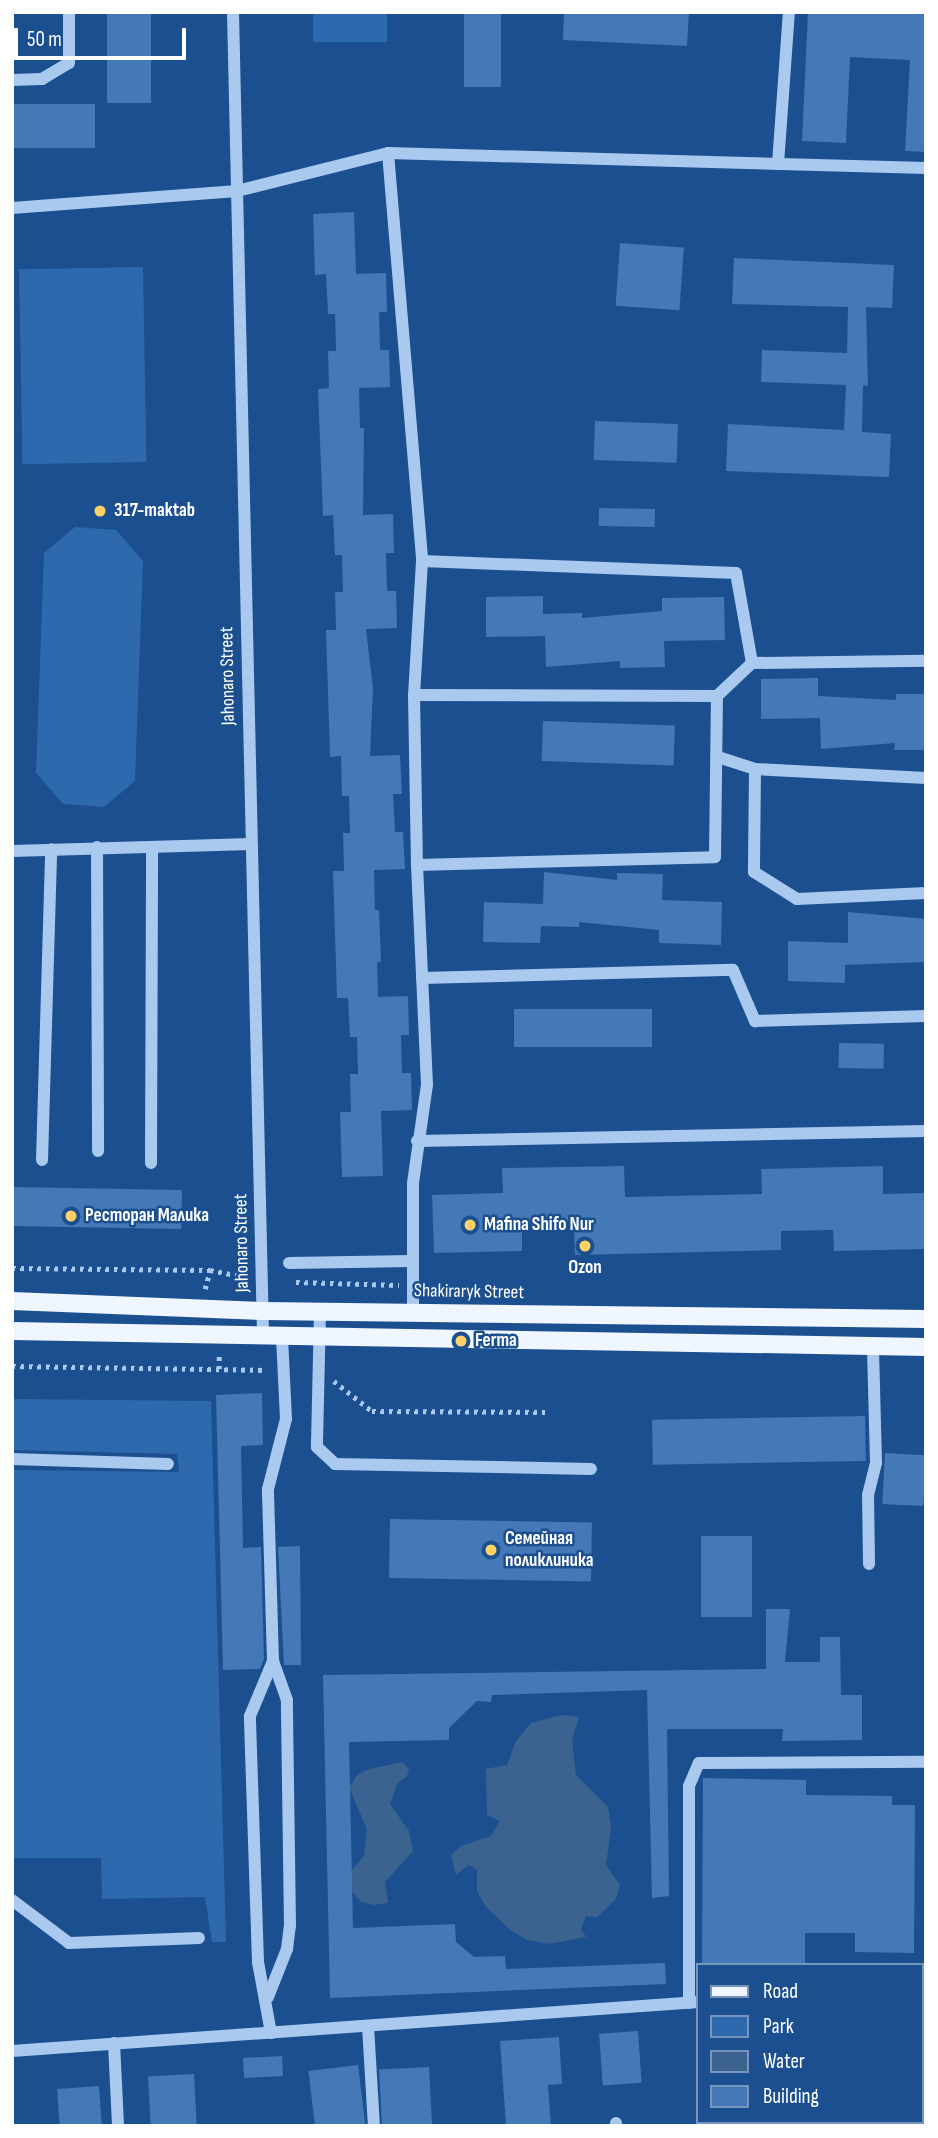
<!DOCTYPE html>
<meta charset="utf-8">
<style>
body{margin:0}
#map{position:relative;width:938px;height:2138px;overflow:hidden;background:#1b4f8f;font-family:"Sofia Sans Condensed",sans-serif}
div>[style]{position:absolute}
.green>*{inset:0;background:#2e69ad;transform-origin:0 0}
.water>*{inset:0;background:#3c6290}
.building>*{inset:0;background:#4478b7;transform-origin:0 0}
.path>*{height:4.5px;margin-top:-2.25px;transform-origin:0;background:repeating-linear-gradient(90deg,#a9c9ee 0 3.5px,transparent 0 8.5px)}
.minor>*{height:12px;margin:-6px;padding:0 6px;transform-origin:6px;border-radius:6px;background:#a9c9ee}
.major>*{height:18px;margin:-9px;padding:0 9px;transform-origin:9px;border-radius:9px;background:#f0f6ff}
.dots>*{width:19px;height:19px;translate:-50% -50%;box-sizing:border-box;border:4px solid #1b4f8f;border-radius:50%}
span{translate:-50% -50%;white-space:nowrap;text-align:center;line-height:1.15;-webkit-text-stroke:5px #1b4f8f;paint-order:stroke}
.poi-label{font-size:19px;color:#fff;font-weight:700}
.left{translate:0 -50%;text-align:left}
.street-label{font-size:19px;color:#fff}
.frame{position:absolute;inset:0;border:14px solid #fff;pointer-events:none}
.legend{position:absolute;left:696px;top:1963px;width:228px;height:161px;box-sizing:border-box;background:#1b4f8f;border:2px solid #7695bc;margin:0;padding:9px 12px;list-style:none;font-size:21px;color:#fff}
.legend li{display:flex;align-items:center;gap:14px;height:35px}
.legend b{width:35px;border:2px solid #7695bc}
.scale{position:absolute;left:14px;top:28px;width:172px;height:32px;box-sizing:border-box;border:4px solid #fff;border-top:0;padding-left:9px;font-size:21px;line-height:24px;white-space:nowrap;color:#fff;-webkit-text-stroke:5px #1b4f8f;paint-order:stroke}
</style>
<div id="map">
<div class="green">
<div style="left:313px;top:12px;width:74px;height:30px"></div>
<div style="left:143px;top:267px;width:195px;height:124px;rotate:89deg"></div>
<div style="clip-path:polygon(75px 527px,116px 530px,143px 561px,135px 781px,104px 807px,63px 804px,36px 773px,44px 553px)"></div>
<div style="clip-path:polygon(12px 1399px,211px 1401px,226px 1942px,212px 1942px,205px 1897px,102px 1899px,101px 1858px,12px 1858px,12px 1470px,179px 1472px,177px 1454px,12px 1450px)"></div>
</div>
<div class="water">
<div style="clip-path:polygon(561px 1715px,579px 1717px,572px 1740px,576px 1775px,608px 1807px,611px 1827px,606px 1865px,620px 1885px,616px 1899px,597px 1917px,586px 1916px,581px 1929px,586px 1937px,549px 1944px,527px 1940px,509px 1929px,485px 1906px,477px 1891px,477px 1870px,469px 1865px,456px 1875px,451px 1855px,461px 1846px,491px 1836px,500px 1821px,487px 1815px,486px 1769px,507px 1765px,516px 1741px,531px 1723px)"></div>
<div style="clip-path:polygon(402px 1762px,409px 1769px,407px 1776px,397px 1784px,390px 1804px,409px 1831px,413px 1851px,385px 1882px,388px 1903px,374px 1905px,361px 1902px,349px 1888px,347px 1876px,364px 1856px,367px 1829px,349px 1788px,357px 1775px,369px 1769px)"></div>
</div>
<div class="building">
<div style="left:107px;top:12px;width:44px;height:91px"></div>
<div style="left:464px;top:12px;width:37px;height:75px"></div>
<div style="clip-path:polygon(564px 12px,689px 12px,687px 46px,563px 40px)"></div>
<div style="clip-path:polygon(808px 12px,926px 12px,926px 152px,905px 151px,910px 60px,850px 57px,846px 143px,802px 141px)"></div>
<div style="left:12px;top:104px;width:83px;height:44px"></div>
<div style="clip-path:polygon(354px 212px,356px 274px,386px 273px,387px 312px,379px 312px,380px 350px,389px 350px,390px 387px,359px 388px,360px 428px,364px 428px,363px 515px,393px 514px,394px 553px,386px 553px,387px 591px,396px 591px,397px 628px,366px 629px,373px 688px,370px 756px,400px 755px,402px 794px,393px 794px,395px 832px,403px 832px,405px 869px,374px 870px,375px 910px,379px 910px,381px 962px,377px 962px,378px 997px,408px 996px,409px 1035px,401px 1035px,402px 1073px,411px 1073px,412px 1110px,381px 1111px,383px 1176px,342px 1177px,340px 1112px,351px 1112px,350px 1074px,358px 1074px,357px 1037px,350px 1037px,348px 998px,337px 998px,333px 871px,344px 871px,343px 833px,350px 833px,349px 796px,342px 796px,341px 756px,330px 757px,326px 630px,336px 630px,335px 592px,343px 592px,342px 555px,335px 555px,333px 515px,323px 516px,318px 389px,329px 388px,328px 351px,336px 351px,335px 314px,328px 314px,326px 274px,315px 275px,313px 214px)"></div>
<div style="left:620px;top:243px;width:64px;height:63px;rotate:4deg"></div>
<div style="clip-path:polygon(734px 258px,894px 265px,892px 308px,866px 307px,868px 386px,863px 385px,862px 432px,891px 434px,889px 477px,726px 471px,728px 424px,844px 430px,846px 385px,761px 382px,762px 350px,847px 353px,848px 307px,732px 304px)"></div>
<div style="left:595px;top:421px;width:83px;height:39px;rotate:2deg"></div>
<div style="left:599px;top:508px;width:56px;height:18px;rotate:1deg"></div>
<div style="clip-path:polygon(543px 596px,543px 614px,582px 613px,582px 618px,662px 611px,662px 598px,724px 597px,725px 640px,664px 641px,665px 667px,620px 668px,620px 661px,546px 667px,545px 636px,486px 637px,486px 597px)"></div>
<div style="clip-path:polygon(818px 678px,818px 696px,896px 700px,896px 694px,926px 694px,926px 750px,894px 750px,895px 743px,821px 749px,820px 718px,761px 719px,761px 679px)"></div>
<div style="left:543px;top:721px;width:132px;height:40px;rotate:2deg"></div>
<div style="clip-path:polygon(544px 872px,617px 880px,617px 873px,663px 874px,662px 900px,722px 902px,721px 945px,659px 943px,659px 930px,579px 922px,579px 927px,541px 926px,540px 943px,483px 942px,484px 902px,543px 904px)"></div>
<div style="clip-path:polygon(848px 912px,926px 919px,926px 962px,845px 965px,845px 983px,788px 981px,788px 941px,848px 943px)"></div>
<div style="left:652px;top:1009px;width:38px;height:138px;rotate:90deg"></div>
<div style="left:839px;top:1043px;width:45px;height:25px;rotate:1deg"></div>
<div style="clip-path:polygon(624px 1166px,625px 1197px,762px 1194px,761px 1169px,883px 1166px,883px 1194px,926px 1193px,926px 1249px,834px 1251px,833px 1230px,781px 1231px,781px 1250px,575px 1255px,574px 1229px,522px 1230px,522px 1251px,434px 1253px,432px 1195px,503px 1193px,502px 1168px)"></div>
<div style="left:12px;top:1187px;width:170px;height:39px;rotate:1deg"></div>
<div style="clip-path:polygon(262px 1393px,263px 1445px,241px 1446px,243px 1548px,261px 1547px,264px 1659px,260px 1669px,223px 1670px,216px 1395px)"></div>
<div style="left:865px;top:1416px;width:45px;height:213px;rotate:89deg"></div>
<div style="left:885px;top:1453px;width:41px;height:51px;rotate:3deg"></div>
<div style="left:390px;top:1519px;width:202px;height:59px;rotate:1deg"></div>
<div style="left:701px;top:1536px;width:51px;height:81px"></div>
<div style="clip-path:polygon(300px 1546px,301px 1665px,284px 1665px,278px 1547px)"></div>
<div style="clip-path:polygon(766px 1609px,790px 1609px,785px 1662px,820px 1662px,820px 1637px,840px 1637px,841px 1695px,862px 1695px,862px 1740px,782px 1741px,783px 1729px,667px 1729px,669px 1896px,652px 1898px,647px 1690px,492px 1695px,491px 1702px,477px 1701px,449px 1728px,449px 1740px,349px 1742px,353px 1928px,455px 1924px,456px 1942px,474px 1957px,505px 1956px,506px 1969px,665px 1963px,666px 1984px,330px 1998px,323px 1675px,766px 1669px)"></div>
<div style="clip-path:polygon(703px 1778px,806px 1780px,806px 1795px,892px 1796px,892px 1805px,915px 1805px,914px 1953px,855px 1952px,855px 1933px,805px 1933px,805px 1965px,702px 1965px)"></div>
<div style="left:638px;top:2031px;width:52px;height:39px;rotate:86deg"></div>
<div style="clip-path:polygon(559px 2037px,562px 2084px,548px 2085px,551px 2126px,506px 2126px,500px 2041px)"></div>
<div style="left:282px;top:2056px;width:20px;height:39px;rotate:87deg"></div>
<div style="left:358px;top:2065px;width:61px;height:50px;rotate:83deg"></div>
<div style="left:429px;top:2067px;width:59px;height:50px;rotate:87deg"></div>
<div style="left:194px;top:2074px;width:52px;height:46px;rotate:87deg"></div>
<div style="left:99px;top:2086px;width:40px;height:42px;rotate:86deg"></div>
</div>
<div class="path">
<div style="left:12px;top:1268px;width:198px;rotate:0.6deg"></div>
<div style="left:210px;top:1270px;width:36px;rotate:11deg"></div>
<div style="left:296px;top:1282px;width:103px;rotate:1.7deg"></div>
<div style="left:205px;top:1289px;width:20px;rotate:-75deg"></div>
<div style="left:12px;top:1366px;width:255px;rotate:0.9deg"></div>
<div style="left:219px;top:1369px;width:16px;rotate:-90deg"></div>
<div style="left:334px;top:1381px;width:48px;rotate:38.3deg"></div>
<div style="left:372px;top:1411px;width:173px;rotate:0.3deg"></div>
</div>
<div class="minor">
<div style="left:233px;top:12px;width:1326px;rotate:88.7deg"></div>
<div style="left:12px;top:80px;width:30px;rotate:-2deg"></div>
<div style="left:42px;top:79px;width:31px;rotate:-31deg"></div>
<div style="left:69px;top:63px;width:51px;rotate:-90deg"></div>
<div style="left:388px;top:153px;width:409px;rotate:85.2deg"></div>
<div style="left:422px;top:561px;width:134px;rotate:93.4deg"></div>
<div style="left:778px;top:164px;width:152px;rotate:-85.9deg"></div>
<div style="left:12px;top:208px;width:226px;rotate:-4.3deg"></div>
<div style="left:237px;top:191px;width:156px;rotate:-14.1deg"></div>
<div style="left:388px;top:153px;width:538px;rotate:1.6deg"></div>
<div style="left:422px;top:561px;width:314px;rotate:2.2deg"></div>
<div style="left:736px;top:573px;width:91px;rotate:79.9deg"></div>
<div style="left:752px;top:663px;width:48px;rotate:136.7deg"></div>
<div style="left:717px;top:696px;width:303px;rotate:-179.8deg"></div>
<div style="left:414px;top:695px;width:170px;rotate:89deg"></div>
<div style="left:417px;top:865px;width:298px;rotate:-1.5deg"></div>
<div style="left:715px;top:857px;width:161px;rotate:-89.3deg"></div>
<div style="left:752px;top:663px;width:174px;rotate:-0.7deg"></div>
<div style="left:718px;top:757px;width:39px;rotate:18deg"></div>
<div style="left:755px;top:769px;width:171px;rotate:3deg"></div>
<div style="left:755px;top:769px;width:103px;rotate:90.6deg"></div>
<div style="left:754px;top:872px;width:51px;rotate:32.1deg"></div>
<div style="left:797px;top:899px;width:129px;rotate:-2.7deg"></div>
<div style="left:97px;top:847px;width:304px;rotate:89.8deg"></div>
<div style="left:12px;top:851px;width:239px;rotate:-1.7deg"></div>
<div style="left:422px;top:978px;width:311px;rotate:-1.5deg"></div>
<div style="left:733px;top:970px;width:56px;rotate:66.7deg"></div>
<div style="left:755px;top:1021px;width:171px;rotate:-1.7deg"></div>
<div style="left:417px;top:1141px;width:509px;rotate:-1.13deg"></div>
<div style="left:42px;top:1160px;width:311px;rotate:-88.3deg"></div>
<div style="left:151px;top:1163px;width:316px;rotate:-89.8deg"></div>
<div style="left:289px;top:1263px;width:124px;rotate:-0.9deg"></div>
<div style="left:320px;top:1311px;width:136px;rotate:91.3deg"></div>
<div style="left:317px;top:1447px;width:25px;rotate:43deg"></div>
<div style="left:335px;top:1464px;width:256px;rotate:1.1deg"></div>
<div style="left:413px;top:1312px;width:129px;rotate:-90deg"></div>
<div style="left:413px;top:1183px;width:99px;rotate:-81.9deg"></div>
<div style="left:427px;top:1085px;width:220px;rotate:-92.6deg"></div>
<div style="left:12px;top:1459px;width:156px;rotate:1.8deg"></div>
<div style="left:869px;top:1564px;width:69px;rotate:-90.8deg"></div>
<div style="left:868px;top:1495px;width:33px;rotate:-76deg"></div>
<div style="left:876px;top:1463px;width:117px;rotate:-91.5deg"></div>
<div style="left:12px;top:1900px;width:71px;rotate:37deg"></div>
<div style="left:69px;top:1943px;width:130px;rotate:-2.2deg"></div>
<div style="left:268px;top:1997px;width:52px;rotate:-68.4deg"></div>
<div style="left:287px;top:1949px;width:23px;rotate:-83deg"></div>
<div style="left:290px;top:1926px;width:226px;rotate:-90.8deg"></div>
<div style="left:287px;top:1700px;width:41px;rotate:-109.7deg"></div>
<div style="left:689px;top:2003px;width:217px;rotate:-90deg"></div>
<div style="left:689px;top:1786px;width:25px;rotate:-67deg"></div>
<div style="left:699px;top:1763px;width:227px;rotate:-0.3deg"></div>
<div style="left:368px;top:2026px;width:100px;rotate:86.6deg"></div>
<div style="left:271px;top:2033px;width:72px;rotate:-100.4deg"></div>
<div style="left:258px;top:1962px;width:246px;rotate:-91.9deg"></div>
<div style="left:250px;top:1716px;width:60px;rotate:-67.3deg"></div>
<div style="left:273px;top:1661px;width:172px;rotate:-91.7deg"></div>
<div style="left:268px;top:1489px;width:72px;rotate:-75.6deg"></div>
<div style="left:286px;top:1419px;width:81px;rotate:-92.8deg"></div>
<div style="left:114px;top:2043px;width:83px;rotate:87.2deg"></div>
<div style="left:12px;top:2051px;width:688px;rotate:-4.09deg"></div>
<div style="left:922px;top:2058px;width:4px;rotate:-14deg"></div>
<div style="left:616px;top:2123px;width:3px;rotate:90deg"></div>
<div style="left:799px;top:2126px;width:6px;rotate:-39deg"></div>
</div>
<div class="major">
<div style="left:12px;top:1301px;width:251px;rotate:2.3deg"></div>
<div style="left:263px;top:1311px;width:663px;rotate:0.69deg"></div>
<div style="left:12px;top:1331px;width:914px;rotate:1deg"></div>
</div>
<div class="dots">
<div style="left:100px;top:511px;background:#ffd166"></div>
<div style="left:71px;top:1216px;background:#ffd166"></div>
<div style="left:470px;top:1225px;background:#ffd166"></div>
<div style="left:585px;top:1246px;background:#ffd166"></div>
<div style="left:461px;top:1341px;background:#ffd166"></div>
<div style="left:491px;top:1550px;background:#ffd166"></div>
</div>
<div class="poi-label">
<span class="left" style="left:114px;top:511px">317-maktab</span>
<span class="left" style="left:85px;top:1216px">Ресторан Малика</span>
<span class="left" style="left:484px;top:1225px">Mafina Shifo Nur</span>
<span style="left:585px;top:1268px">Ozon</span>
<span class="left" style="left:475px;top:1341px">Ferma</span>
<span class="left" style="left:505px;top:1550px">Семейная<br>поликлиника</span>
</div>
<div class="street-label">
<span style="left:228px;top:676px;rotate:-91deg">Jahonaro Street</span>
<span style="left:242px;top:1243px;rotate:-91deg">Jahonaro Street</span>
<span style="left:469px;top:1292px;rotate:1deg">Shakiraryk Street</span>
</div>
<div class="frame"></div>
<ul class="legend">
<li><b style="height:9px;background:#f0f6ff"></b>Road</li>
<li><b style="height:19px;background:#2e69ad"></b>Park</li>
<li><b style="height:19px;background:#3c6290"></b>Water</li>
<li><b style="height:19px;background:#4478b7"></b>Building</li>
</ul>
<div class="scale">50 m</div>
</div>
